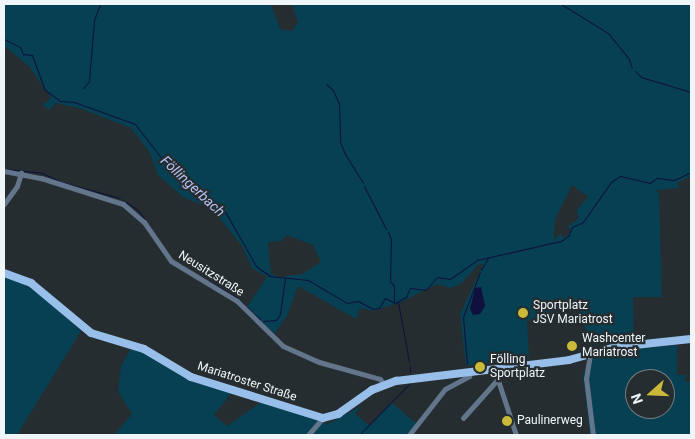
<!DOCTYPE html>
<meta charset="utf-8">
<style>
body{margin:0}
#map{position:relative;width:695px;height:439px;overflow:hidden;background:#252d30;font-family:Roboto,sans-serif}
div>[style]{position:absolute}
.green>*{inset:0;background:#064052}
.water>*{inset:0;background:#0f103e}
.stream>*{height:1px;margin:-0.5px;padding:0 0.5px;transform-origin:0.5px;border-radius:0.5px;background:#0f103e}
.street>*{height:5px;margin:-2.5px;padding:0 2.5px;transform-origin:2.5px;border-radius:2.5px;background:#63758a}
.primary>*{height:8px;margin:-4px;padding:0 4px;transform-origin:4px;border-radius:4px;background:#98bfe9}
.dots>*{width:14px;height:14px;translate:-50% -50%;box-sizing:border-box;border:2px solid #252d30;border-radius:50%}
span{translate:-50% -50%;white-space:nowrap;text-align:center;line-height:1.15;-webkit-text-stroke:4.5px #252d30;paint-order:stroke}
.street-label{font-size:12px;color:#f0f5f8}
.poi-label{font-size:12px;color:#f0f5f8}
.left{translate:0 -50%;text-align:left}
.water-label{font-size:14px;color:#b8c3f3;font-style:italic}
.frame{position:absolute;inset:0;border:5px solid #f0f5f8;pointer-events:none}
.north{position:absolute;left:625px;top:369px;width:50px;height:50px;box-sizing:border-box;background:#252d30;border:1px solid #767d80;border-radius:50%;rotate:250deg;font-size:14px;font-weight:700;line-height:20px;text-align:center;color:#f0f5f8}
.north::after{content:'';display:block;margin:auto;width:18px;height:22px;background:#cbba39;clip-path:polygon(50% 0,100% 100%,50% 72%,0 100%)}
</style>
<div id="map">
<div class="green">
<div style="clip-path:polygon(evenodd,4px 4px,271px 4px,280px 29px,292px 31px,298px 22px,292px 4px,691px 4px,691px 176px,677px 183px,679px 188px,656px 190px,659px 193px,662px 297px,633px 297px,634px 340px,596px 345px,587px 334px,577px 303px,527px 321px,529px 357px,466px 366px,460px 314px,483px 265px,480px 263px,462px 283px,451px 288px,437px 284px,399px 303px,373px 311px,360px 308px,356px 319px,298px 286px,287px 316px,274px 334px,247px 307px,267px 277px,252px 268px,242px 246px,212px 209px,183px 197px,158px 175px,150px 153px,131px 128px,82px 109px,56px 103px,49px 110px,43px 105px,51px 98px,29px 66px,4px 46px,4px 4px,572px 185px,588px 197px,577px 210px,578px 219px,568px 227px,571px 231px,564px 238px,560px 234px,554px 240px,555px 219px,572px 185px,4px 4px,287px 235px,313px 245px,321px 262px,302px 274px,285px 276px,280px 279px,281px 277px,271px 274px,268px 242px,281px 241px,287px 235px)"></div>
<div style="clip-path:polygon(4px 270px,18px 274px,17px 280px,48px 299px,81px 331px,17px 435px,4px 435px)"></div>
<div style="clip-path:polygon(evenodd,677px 345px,677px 375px,686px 375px,685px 382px,691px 382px,691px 435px,590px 435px,583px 376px,588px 359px,621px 350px,677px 345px,635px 379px,665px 379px,665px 409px,635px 409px,635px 379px)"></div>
<div style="clip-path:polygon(132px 347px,185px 377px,233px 391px,214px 415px,227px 426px,263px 401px,328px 424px,361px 406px,355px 414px,370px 426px,391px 402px,417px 424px,407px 435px,114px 435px,132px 414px,118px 391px,121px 366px)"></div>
</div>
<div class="water">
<div style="clip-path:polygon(481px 287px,485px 306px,480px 314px,473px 315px,470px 309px,475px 288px)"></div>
</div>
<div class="stream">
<div style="left:561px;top:4px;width:55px;rotate:31.7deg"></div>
<div style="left:608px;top:33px;width:33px;rotate:51deg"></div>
<div style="left:629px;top:59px;width:9px;rotate:72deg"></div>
<div style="left:4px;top:39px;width:18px;rotate:27deg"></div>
<div style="left:20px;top:47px;width:8px;rotate:67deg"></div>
<div style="left:23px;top:54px;width:9px;rotate:6deg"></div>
<div style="left:32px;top:55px;width:37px;rotate:70deg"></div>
<div style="left:45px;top:90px;width:19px;rotate:36deg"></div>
<div style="left:60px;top:101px;width:14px;rotate:4deg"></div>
<div style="left:74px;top:102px;width:65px;rotate:19.8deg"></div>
<div style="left:135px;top:124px;width:56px;rotate:52.3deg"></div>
<div style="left:169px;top:168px;width:73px;rotate:38.3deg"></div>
<div style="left:226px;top:213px;width:61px;rotate:60.5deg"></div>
<div style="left:256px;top:266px;width:17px;rotate:36deg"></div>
<div style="left:270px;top:276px;width:38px;rotate:6deg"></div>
<div style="left:308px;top:280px;width:45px;rotate:30.5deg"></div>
<div style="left:347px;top:303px;width:11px;rotate:-10deg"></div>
<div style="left:358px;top:301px;width:17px;rotate:28deg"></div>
<div style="left:373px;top:309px;width:6px;rotate:-9deg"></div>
<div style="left:379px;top:308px;width:12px;rotate:-59deg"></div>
<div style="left:385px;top:298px;width:11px;rotate:27deg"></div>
<div style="left:395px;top:303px;width:13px;rotate:-29deg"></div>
<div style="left:406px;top:297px;width:10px;rotate:-66deg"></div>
<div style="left:410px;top:288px;width:16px;rotate:7deg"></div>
<div style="left:426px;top:290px;width:17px;rotate:-50deg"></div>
<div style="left:437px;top:277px;width:13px;rotate:9deg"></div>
<div style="left:450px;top:279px;width:33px;rotate:-35deg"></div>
<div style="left:477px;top:260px;width:86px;rotate:-12.7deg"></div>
<div style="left:561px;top:241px;width:9px;rotate:-36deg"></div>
<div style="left:568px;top:236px;width:10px;rotate:-66deg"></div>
<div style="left:572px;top:227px;width:12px;rotate:-24deg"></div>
<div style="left:583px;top:222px;width:49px;rotate:-55deg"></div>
<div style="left:611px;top:182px;width:11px;rotate:-34deg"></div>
<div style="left:620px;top:176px;width:31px;rotate:13deg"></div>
<div style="left:650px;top:183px;width:9px;rotate:-36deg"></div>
<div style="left:657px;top:178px;width:17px;rotate:7deg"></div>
<div style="left:674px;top:180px;width:19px;rotate:-25deg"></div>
<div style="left:635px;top:71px;width:8px;rotate:45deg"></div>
<div style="left:641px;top:77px;width:52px;rotate:16.7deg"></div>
<div style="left:326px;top:84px;width:9px;rotate:41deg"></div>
<div style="left:333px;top:90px;width:15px;rotate:67deg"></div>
<div style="left:339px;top:104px;width:38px;rotate:88deg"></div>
<div style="left:340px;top:142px;width:13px;rotate:67deg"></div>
<div style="left:345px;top:154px;width:34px;rotate:58deg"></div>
<div style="left:83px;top:88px;width:9px;rotate:-49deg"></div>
<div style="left:89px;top:81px;width:61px;rotate:-85.3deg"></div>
<div style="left:94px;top:20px;width:17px;rotate:-69deg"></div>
<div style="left:6px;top:169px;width:36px;rotate:6deg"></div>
<div style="left:42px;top:173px;width:21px;rotate:25deg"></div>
<div style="left:61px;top:182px;width:61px;rotate:15.2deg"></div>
<div style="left:364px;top:186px;width:48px;rotate:62.9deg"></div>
<div style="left:123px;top:200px;width:1px;rotate:90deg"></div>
<div style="left:126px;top:202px;width:14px;rotate:34deg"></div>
<div style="left:138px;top:210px;width:33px;rotate:55deg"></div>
<div style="left:388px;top:232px;width:8px;rotate:67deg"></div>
<div style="left:391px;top:239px;width:42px;rotate:91.4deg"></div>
<div style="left:390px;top:281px;width:6px;rotate:51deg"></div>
<div style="left:394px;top:286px;width:16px;rotate:90deg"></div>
<div style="left:481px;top:270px;width:14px;rotate:-60deg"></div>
<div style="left:209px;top:281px;width:33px;rotate:31deg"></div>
<div style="left:240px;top:301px;width:6px;rotate:39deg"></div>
<div style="left:398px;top:302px;width:61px;rotate:79.6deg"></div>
<div style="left:247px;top:307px;width:18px;rotate:43deg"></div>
<div style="left:263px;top:321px;width:13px;rotate:-4deg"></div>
<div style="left:276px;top:320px;width:7px;rotate:-56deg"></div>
<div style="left:280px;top:314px;width:36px;rotate:-82deg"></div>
<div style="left:467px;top:364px;width:47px;rotate:-94.9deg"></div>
<div style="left:463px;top:317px;width:48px;rotate:-69.3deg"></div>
<div style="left:410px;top:366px;width:6px;rotate:90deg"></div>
<div style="left:359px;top:435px;width:73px;rotate:-45.6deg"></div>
</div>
<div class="street">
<div style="left:4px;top:171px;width:38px;rotate:11deg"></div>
<div style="left:41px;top:178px;width:86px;rotate:17.6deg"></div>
<div style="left:123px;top:204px;width:28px;rotate:41deg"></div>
<div style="left:144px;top:222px;width:47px;rotate:55.3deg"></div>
<div style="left:171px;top:261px;width:77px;rotate:31.2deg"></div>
<div style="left:237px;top:301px;width:64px;rotate:44.4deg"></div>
<div style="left:283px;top:346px;width:39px;rotate:24deg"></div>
<div style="left:319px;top:362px;width:63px;rotate:15.6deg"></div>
<div style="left:380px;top:379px;width:6px;rotate:51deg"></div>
<div style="left:4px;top:204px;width:22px;rotate:-54deg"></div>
<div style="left:17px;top:186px;width:14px;rotate:-73deg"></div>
<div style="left:590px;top:354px;width:24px;rotate:99deg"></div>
<div style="left:586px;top:378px;width:57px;rotate:83deg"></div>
<div style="left:494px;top:368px;width:71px;rotate:71.8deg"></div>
<div style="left:463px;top:418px;width:51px;rotate:-48.2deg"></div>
<div style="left:308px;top:435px;width:23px;rotate:-49deg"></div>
<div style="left:409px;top:435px;width:58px;rotate:-52deg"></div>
<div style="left:445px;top:389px;width:27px;rotate:-28deg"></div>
<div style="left:469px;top:376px;width:4px;rotate:-63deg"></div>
</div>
<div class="primary">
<div style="left:4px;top:273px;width:29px;rotate:20deg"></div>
<div style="left:31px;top:283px;width:78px;rotate:39.8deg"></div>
<div style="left:91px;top:333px;width:55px;rotate:16.8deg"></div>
<div style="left:144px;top:349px;width:55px;rotate:30.8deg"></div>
<div style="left:191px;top:377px;width:138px;rotate:17.3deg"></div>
<div style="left:323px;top:418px;width:16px;rotate:-15deg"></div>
<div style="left:338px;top:414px;width:42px;rotate:-35.2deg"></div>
<div style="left:372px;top:390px;width:26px;rotate:-21deg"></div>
<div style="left:396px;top:381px;width:174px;rotate:-6.9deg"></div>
<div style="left:569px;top:360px;width:49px;rotate:-15.5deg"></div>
<div style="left:616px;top:347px;width:75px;rotate:-6.1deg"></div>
</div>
<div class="dots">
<div style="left:523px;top:313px;background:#cbba39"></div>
<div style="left:572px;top:346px;background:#cbba39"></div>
<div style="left:480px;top:367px;background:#cbba39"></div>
<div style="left:507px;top:421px;background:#cbba39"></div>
</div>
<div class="street-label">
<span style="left:211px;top:274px;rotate:32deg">Neusitzstraße</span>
<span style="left:247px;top:382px;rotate:18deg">Mariatroster Straße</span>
</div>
<div class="poi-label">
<span class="left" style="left:533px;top:313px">Sportplatz<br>JSV Mariatrost</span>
<span class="left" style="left:582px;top:346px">Washcenter<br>Mariatrost</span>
<span class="left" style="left:490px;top:367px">Fölling<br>Sportplatz</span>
<span class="left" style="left:517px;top:421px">Paulinerweg</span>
</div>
<div class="water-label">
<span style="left:193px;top:186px;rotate:43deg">Föllingerbach</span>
</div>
<div class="frame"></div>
<div class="north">N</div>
</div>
